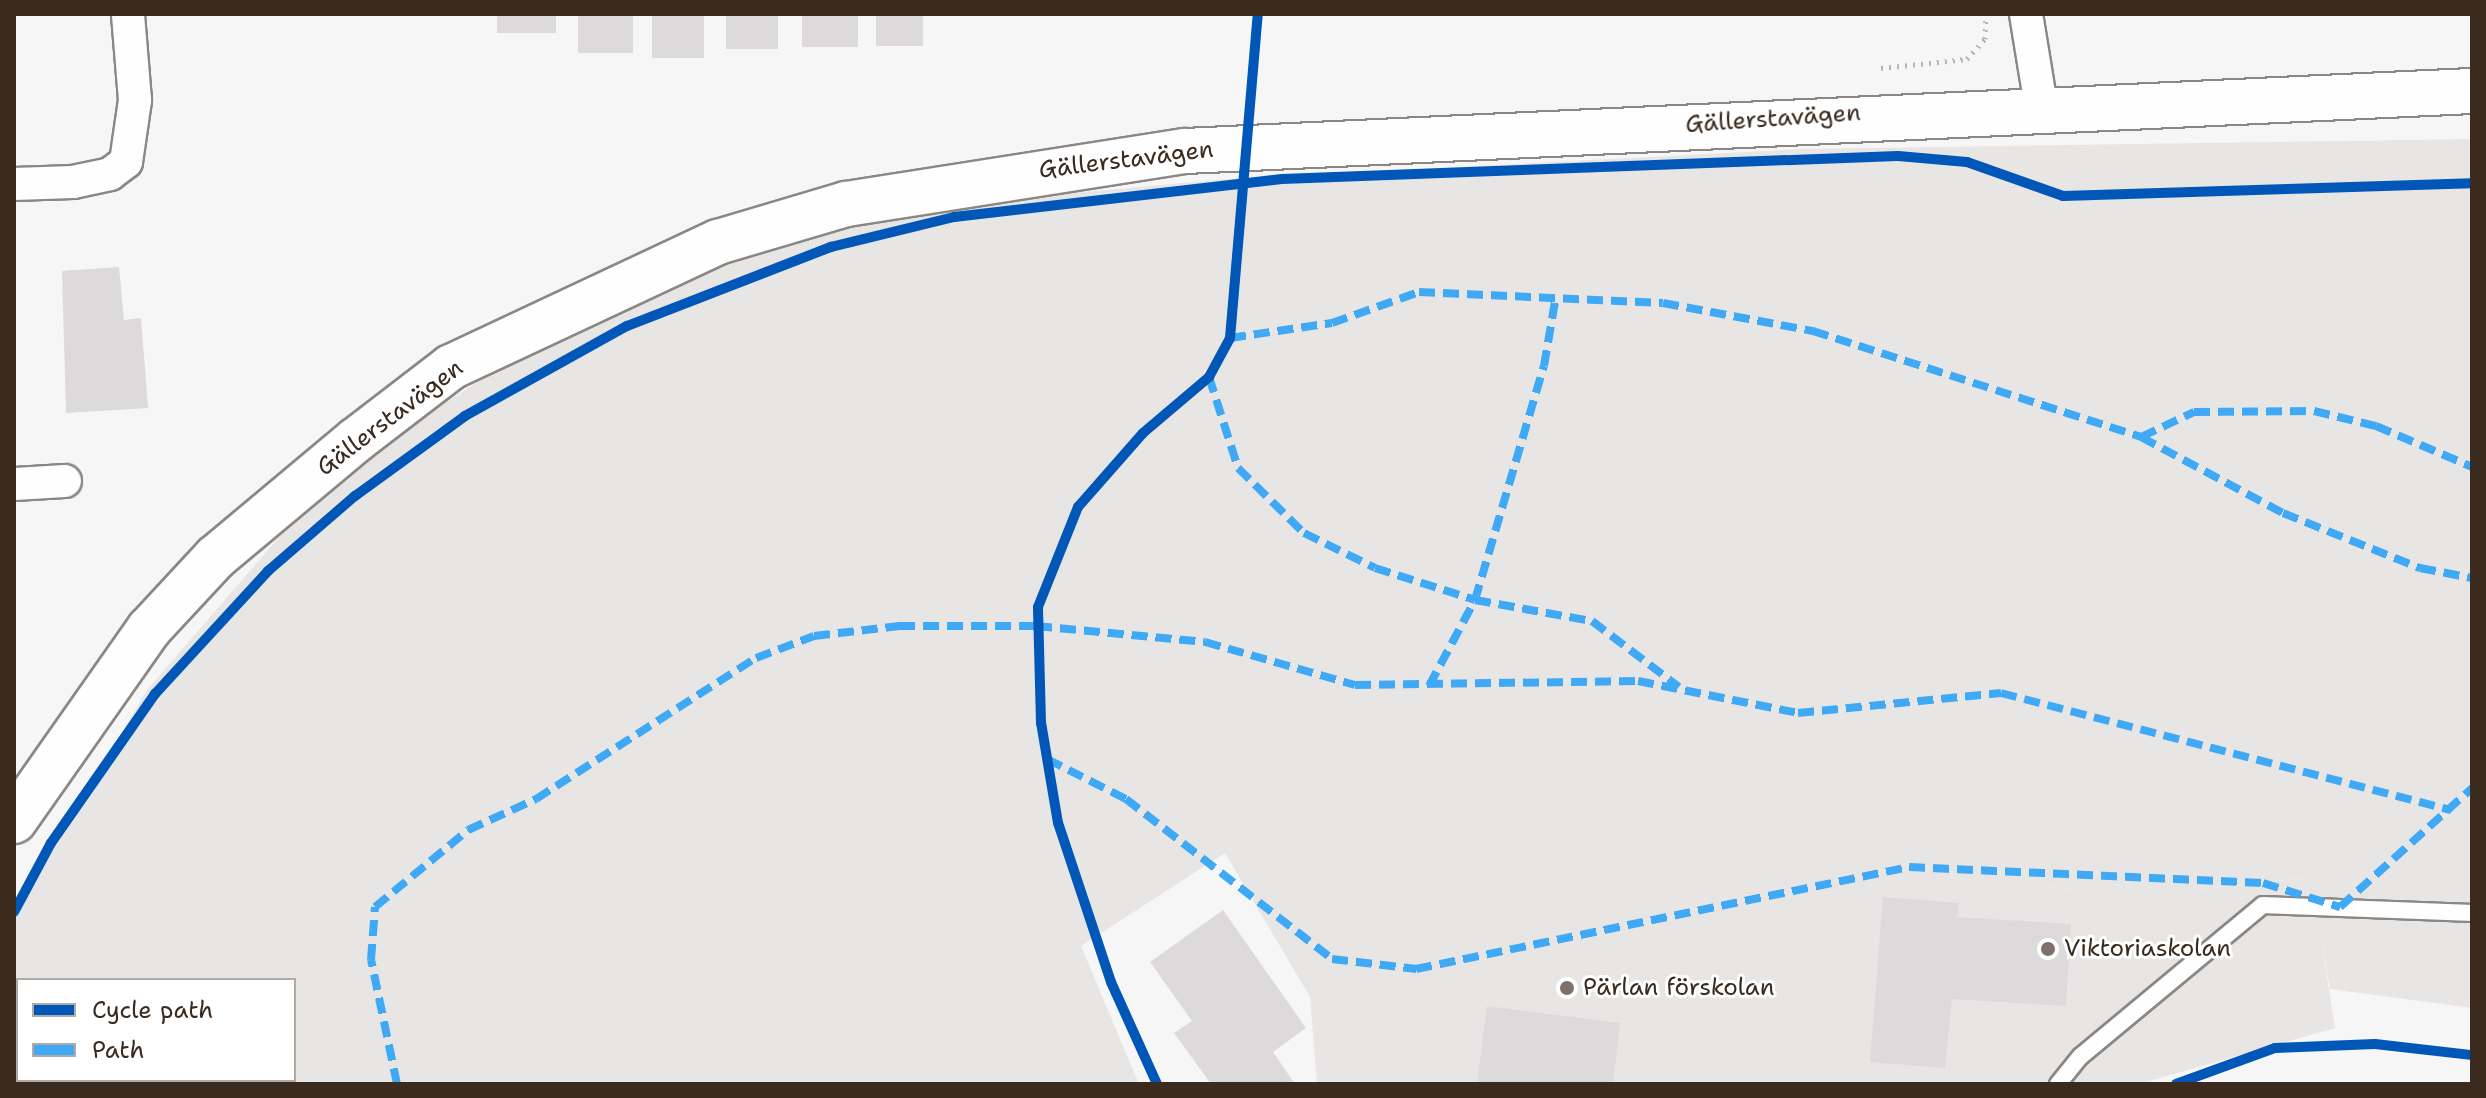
<!DOCTYPE html>
<meta charset="utf-8">
<style>
body{margin:0}
#map{position:relative;width:2486px;height:1098px;overflow:hidden;background:#f7f6f6;font-family:"Shantell Sans",sans-serif}
div>[style]{position:absolute}
.built>*{inset:0;background:#e8e6e5}
.green>*{inset:0;background:#e8e6e4}
.building>*{inset:0;background:#dcdada;transform-origin:0 0}
.path>*{height:5px;margin-top:-2.5px;transform-origin:0;background:repeating-linear-gradient(90deg,#b8b6b5 0 2px,transparent 0 8px)}
.roads{filter:drop-shadow(2px 0 #8b8784) drop-shadow(-2px 0 #8b8784) drop-shadow(0 2px #8b8784) drop-shadow(0 -2px #8b8784)}
.lane>*{height:16px;margin:-8px;padding:0 8px;transform-origin:8px;border-radius:8px;background:#fefefe}
.street>*{height:32px;margin:-16px;padding:0 16px;transform-origin:16px;border-radius:16px;background:#fefefe}
.secondary>*{height:44px;margin:-22px;padding:0 22px;transform-origin:22px;border-radius:22px;background:#fefefe}
.quiet>*{height:8px;margin-top:-4px;transform-origin:0;background:repeating-linear-gradient(90deg,#3fa9f5 0 16px,transparent 0 24px)}
.cycleway>*{height:10px;margin:-5px;padding:0 5px;transform-origin:5px;border-radius:5px;background:#0057b8}
.dots>*{width:22px;height:22px;translate:-50% -50%;box-sizing:border-box;border:4px solid #fff;border-radius:50%}
span{translate:-50% -50%;white-space:nowrap;text-align:center;line-height:1.15;-webkit-text-stroke:6px #fff;paint-order:stroke}
.street-label{font-size:24px;color:#3b2a1e}
.poi-label{font-size:24px;color:#3b2a1e}
.left{translate:0 -50%;text-align:left}
.frame{position:absolute;inset:0;border:16px solid #3b2a1e;pointer-events:none}
.legend{position:absolute;left:16px;top:978px;width:280px;height:104px;box-sizing:border-box;background:#fff;border:2px solid #b1aaa5;margin:0;padding:10px 14px;list-style:none;font-size:24px;color:#3b2a1e}
.legend li{display:flex;align-items:center;gap:16px;height:40px}
.legend b{width:40px;border:2px solid #b1aaa5}
</style>
<div id="map">
<div class="built">
<div style="clip-path:polygon(2312px 877px,2335px 1028px,2139px 1084px,1317px 1084px,1310px 997px,1464px 975px,1772px 909px,1961px 880px,2150px 895px)"></div>
</div>
<div class="green">
<div style="clip-path:polygon(evenodd,2472px 139px,2472px 1008px,2330px 989px,2311px 877px,2150px 895px,1961px 880px,1772px 909px,1464px 975px,1310px 997px,1225px 853px,1081px 946px,1139px 1084px,14px 1084px,14px 917px,147px 690px,280px 536px,422px 417px,564px 328px,745px 255px,887px 210px,1226px 179px,1803px 149px,2472px 139px,18px 980px,294px 980px,294px 1080px,18px 1080px,18px 980px)"></div>
</div>
<div class="building">
<div style="left:497px;top:14px;width:59px;height:19px"></div>
<div style="left:578px;top:14px;width:55px;height:39px"></div>
<div style="left:652px;top:14px;width:52px;height:44px"></div>
<div style="left:726px;top:14px;width:52px;height:35px"></div>
<div style="left:802px;top:14px;width:56px;height:33px"></div>
<div style="left:876px;top:14px;width:47px;height:32px"></div>
<div style="clip-path:polygon(119px 267px,124px 320px,141px 318px,148px 408px,66px 413px,62px 271px)"></div>
<div style="clip-path:polygon(1883px 897px,1959px 903px,1957px 917px,2071px 924px,2066px 1006px,1952px 999px,1945px 1068px,1870px 1062px)"></div>
<div style="clip-path:polygon(1223px 910px,1306px 1028px,1273px 1052px,1295px 1084px,1211px 1084px,1174px 1033px,1192px 1021px,1150px 962px)"></div>
<div style="clip-path:polygon(1487px 1006px,1620px 1023px,1613px 1084px,1477px 1084px)"></div>
</div>
<div class="path">
<div style="left:1881px;top:68px;width:86px;rotate:-6deg"></div>
<div style="left:1967px;top:59px;width:27px;rotate:-48deg"></div>
<div style="left:1985px;top:39px;width:25px;rotate:-88deg"></div>
</div>
<div class="roads">
<div class="lane">
<div style="left:2058px;top:1084px;width:36px;rotate:-51deg"></div>
<div style="left:2081px;top:1056px;width:236px;rotate:-39.7deg"></div>
<div style="left:2263px;top:905px;width:209px;rotate:2.2deg"></div>
</div>
<div class="street">
<div style="left:2026px;top:14px;width:93px;rotate:80.7deg"></div>
<div style="left:14px;top:184px;width:59px;rotate:-1.9deg"></div>
<div style="left:73px;top:182px;width:38px;rotate:-12deg"></div>
<div style="left:110px;top:174px;width:20px;rotate:-37deg"></div>
<div style="left:126px;top:162px;width:63px;rotate:-81.7deg"></div>
<div style="left:135px;top:100px;width:86px;rotate:-94.7deg"></div>
<div style="left:14px;top:484px;width:51px;rotate:-3.4deg"></div>
</div>
<div class="secondary">
<div style="left:14px;top:821px;width:235px;rotate:-54.9deg"></div>
<div style="left:149px;top:629px;width:98px;rotate:-47.1deg"></div>
<div style="left:216px;top:557px;width:182px;rotate:-39.9deg"></div>
<div style="left:356px;top:440px;width:120px;rotate:-37.5deg"></div>
<div style="left:451px;top:367px;width:295px;rotate:-25.1deg"></div>
<div style="left:718px;top:242px;width:134px;rotate:-16.5deg"></div>
<div style="left:846px;top:204px;width:343px;rotate:-8.9deg"></div>
<div style="left:1185px;top:151px;width:1288px;rotate:-2.67deg"></div>
</div>
</div>
<div class="quiet">
<div style="left:1230px;top:338px;width:103px;rotate:-8.4deg"></div>
<div style="left:1332px;top:323px;width:92px;rotate:-19.6deg"></div>
<div style="left:1419px;top:292px;width:244px;rotate:2.6deg"></div>
<div style="left:1663px;top:303px;width:153px;rotate:10.6deg"></div>
<div style="left:1813px;top:331px;width:345px;rotate:17.9deg"></div>
<div style="left:2141px;top:437px;width:161px;rotate:28.2deg"></div>
<div style="left:2283px;top:513px;width:148px;rotate:21.9deg"></div>
<div style="left:2420px;top:568px;width:53px;rotate:10.9deg"></div>
<div style="left:1209px;top:377px;width:96px;rotate:72.3deg"></div>
<div style="left:1238px;top:468px;width:93px;rotate:44.6deg"></div>
<div style="left:1304px;top:533px;width:79px;rotate:26.2deg"></div>
<div style="left:1375px;top:568px;width:105px;rotate:17.7deg"></div>
<div style="left:1475px;top:600px;width:119px;rotate:10.2deg"></div>
<div style="left:1592px;top:621px;width:109px;rotate:37.2deg"></div>
<div style="left:2141px;top:437px;width:59px;rotate:-25.3deg"></div>
<div style="left:2194px;top:412px;width:120px;rotate:-0.5deg"></div>
<div style="left:2314px;top:411px;width:64px;rotate:13.6deg"></div>
<div style="left:2376px;top:426px;width:104px;rotate:23.1deg"></div>
<div style="left:1429px;top:686px;width:98px;rotate:-61.9deg"></div>
<div style="left:1475px;top:600px;width:244px;rotate:-73.6deg"></div>
<div style="left:1544px;top:366px;width:71px;rotate:-80.3deg"></div>
<div style="left:1047px;top:759px;width:89px;rotate:26.9deg"></div>
<div style="left:1126px;top:799px;width:261px;rotate:37.8deg"></div>
<div style="left:1332px;top:959px;width:85px;rotate:6.8deg"></div>
<div style="left:1416px;top:969px;width:503px;rotate:-11.69deg"></div>
<div style="left:1909px;top:867px;width:354px;rotate:2.6deg"></div>
<div style="left:2263px;top:883px;width:81px;rotate:17.3deg"></div>
<div style="left:2340px;top:907px;width:178px;rotate:-42deg"></div>
<div style="left:397px;top:1084px;width:127px;rotate:-101.8deg"></div>
<div style="left:371px;top:960px;width:53px;rotate:-85.7deg"></div>
<div style="left:375px;top:907px;width:121px;rotate:-39.6deg"></div>
<div style="left:468px;top:830px;width:75px;rotate:-24.5deg"></div>
<div style="left:536px;top:799px;width:261px;rotate:-32.7deg"></div>
<div style="left:756px;top:658px;width:62px;rotate:-20.8deg"></div>
<div style="left:814px;top:636px;width:86px;rotate:-6.7deg"></div>
<div style="left:899px;top:626px;width:137px"></div>
<div style="left:1036px;top:626px;width:170px;rotate:5.4deg"></div>
<div style="left:1205px;top:642px;width:156px;rotate:16deg"></div>
<div style="left:1355px;top:685px;width:283px;rotate:-0.8deg"></div>
<div style="left:1638px;top:681px;width:163px;rotate:11.3deg"></div>
<div style="left:1798px;top:713px;width:204px;rotate:-5.6deg"></div>
<div style="left:2001px;top:693px;width:465px;rotate:14.6deg"></div>
</div>
<div class="cycleway">
<div style="left:14px;top:912px;width:78px;rotate:-61.8deg"></div>
<div style="left:51px;top:843px;width:182px;rotate:-55.1deg"></div>
<div style="left:155px;top:694px;width:167px;rotate:-47.4deg"></div>
<div style="left:268px;top:571px;width:115px;rotate:-40.8deg"></div>
<div style="left:355px;top:496px;width:136px;rotate:-36deg"></div>
<div style="left:465px;top:416px;width:185px;rotate:-29.1deg"></div>
<div style="left:627px;top:326px;width:219px;rotate:-21.2deg"></div>
<div style="left:831px;top:247px;width:127px;rotate:-13.7deg"></div>
<div style="left:954px;top:217px;width:330px;rotate:-6.6deg"></div>
<div style="left:1282px;top:179px;width:616px;rotate:-2.14deg"></div>
<div style="left:1898px;top:156px;width:69px;rotate:5deg"></div>
<div style="left:1967px;top:162px;width:102px;rotate:19.5deg"></div>
<div style="left:2063px;top:196px;width:409px;rotate:-1.8deg"></div>
<div style="left:1157px;top:1084px;width:112px;rotate:-114.3deg"></div>
<div style="left:1111px;top:982px;width:168px;rotate:-108.4deg"></div>
<div style="left:1058px;top:823px;width:101px;rotate:-99.6deg"></div>
<div style="left:1041px;top:723px;width:116px;rotate:-91.5deg"></div>
<div style="left:1038px;top:607px;width:108px;rotate:-68.2deg"></div>
<div style="left:1078px;top:507px;width:98px;rotate:-48.7deg"></div>
<div style="left:1143px;top:433px;width:87px;rotate:-40.3deg"></div>
<div style="left:1209px;top:377px;width:44px;rotate:-61.7deg"></div>
<div style="left:1230px;top:338px;width:325px;rotate:-85.1deg"></div>
<div style="left:2176px;top:1084px;width:105px;rotate:-20deg"></div>
<div style="left:2275px;top:1048px;width:100px;rotate:-2.3deg"></div>
<div style="left:2375px;top:1044px;width:98px;rotate:6.5deg"></div>
</div>
<div class="dots">
<div style="left:2048px;top:949px;background:#7d716a"></div>
<div style="left:1567px;top:988px;background:#7d716a"></div>
</div>
<div class="street-label">
<span style="left:1773px;top:119px;rotate:-4deg">Gällerstavägen</span>
<span style="left:1126px;top:160px;rotate:-7deg">Gällerstavägen</span>
<span style="left:390px;top:418px;rotate:-37deg">Gällerstavägen</span>
</div>
<div class="poi-label">
<span class="left" style="left:2064px;top:949px">Viktoriaskolan</span>
<span class="left" style="left:1583px;top:988px">Pärlan förskolan</span>
</div>
<div class="frame"></div>
<ul class="legend">
<li><b style="height:10px;background:#0057b8"></b>Cycle path</li>
<li><b style="height:10px;background:#3fa9f5"></b>Path</li>
</ul>
</div>
